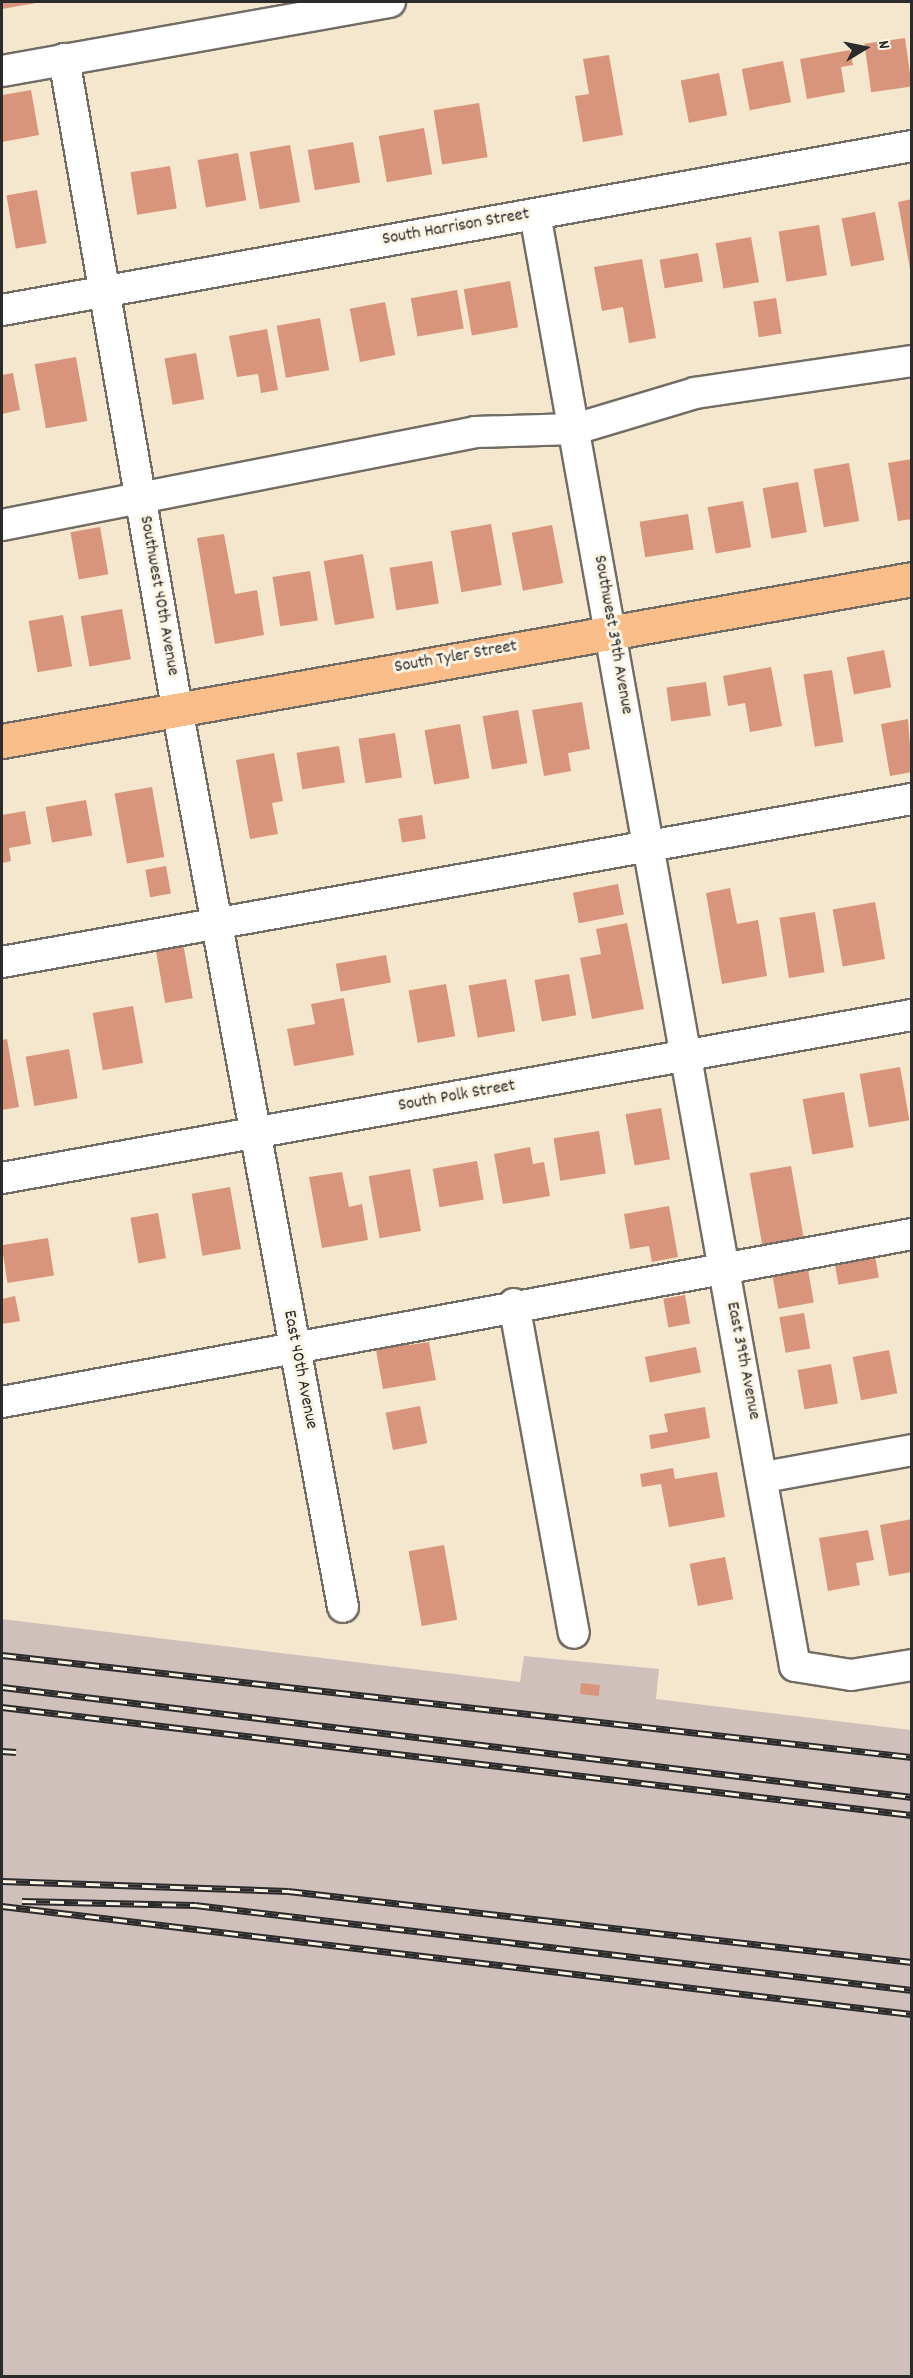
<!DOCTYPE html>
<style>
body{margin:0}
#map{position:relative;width:913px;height:2378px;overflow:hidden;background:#f5e7cd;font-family:Dekko,sans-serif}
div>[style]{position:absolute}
.industrial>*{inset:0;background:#d0c0bc}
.building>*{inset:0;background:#d9947c;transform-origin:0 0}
.roads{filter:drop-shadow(2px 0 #726d64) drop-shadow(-2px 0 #726d64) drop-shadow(0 2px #726d64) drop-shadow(0 -2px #726d64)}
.minor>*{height:30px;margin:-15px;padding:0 15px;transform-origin:15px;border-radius:15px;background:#fff}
.major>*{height:33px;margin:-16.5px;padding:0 16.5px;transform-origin:16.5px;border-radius:16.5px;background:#f8bd89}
.rail>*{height:7px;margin-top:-3.5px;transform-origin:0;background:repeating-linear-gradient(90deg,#fcf5e5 0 14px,#2b2b2b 0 28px);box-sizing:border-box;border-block:2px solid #2b2b2b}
span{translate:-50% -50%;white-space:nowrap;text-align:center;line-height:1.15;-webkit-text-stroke:6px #fcf5e5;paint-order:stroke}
.street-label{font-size:18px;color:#2b2b2b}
.frame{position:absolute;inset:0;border:3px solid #2b2b2b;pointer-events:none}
.north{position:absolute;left:835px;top:18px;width:60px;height:60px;-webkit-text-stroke:4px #fcf5e5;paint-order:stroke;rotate:80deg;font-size:16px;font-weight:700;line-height:24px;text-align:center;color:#2b2b2b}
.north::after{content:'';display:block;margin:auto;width:21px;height:27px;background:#2b2b2b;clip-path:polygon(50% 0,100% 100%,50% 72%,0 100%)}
</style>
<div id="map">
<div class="industrial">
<div style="clip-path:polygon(2px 1619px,520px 1682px,524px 1656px,659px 1669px,656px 1699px,911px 1730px,911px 2376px,2px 2376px)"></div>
</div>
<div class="building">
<div style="clip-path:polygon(2px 2px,35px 2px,36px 3px,2px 9px)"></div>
<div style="left:905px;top:38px;width:49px;height:41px;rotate:82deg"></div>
<div style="clip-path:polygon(850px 50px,853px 65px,841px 67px,845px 92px,807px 99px,800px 59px)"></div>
<div style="clip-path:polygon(609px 55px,623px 135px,583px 142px,575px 96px,589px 94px,583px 59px)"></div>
<div style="left:783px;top:61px;width:42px;height:42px;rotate:79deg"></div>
<div style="left:719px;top:73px;width:43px;height:39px;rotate:79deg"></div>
<div style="clip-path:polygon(31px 90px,39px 135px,2px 142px,2px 95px)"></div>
<div style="left:479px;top:103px;width:55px;height:46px;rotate:81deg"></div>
<div style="left:424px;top:128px;width:47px;height:46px;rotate:80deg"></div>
<div style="left:353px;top:142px;width:41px;height:46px;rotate:80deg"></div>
<div style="left:290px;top:145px;width:58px;height:41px;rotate:80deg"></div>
<div style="left:238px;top:153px;width:48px;height:41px;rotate:80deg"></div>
<div style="left:170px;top:166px;width:43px;height:40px;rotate:81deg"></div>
<div style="left:37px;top:190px;width:54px;height:31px;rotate:80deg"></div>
<div style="clip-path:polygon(912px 199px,912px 269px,910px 269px,898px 202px)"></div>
<div style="left:875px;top:212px;width:49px;height:34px;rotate:79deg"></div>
<div style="left:819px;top:225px;width:51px;height:41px;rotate:81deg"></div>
<div style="left:751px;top:237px;width:46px;height:36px;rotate:80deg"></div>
<div style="left:698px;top:253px;width:29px;height:39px;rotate:80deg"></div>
<div style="clip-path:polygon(642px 259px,656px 338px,629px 343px,623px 307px,602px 311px,594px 267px)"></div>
<div style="left:510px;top:281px;width:47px;height:47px;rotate:80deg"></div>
<div style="left:457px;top:290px;width:39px;height:47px;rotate:80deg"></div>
<div style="left:776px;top:298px;width:36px;height:23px;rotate:81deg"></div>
<div style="left:385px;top:302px;width:54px;height:36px;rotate:79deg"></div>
<div style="left:320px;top:318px;width:53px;height:44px;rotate:80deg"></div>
<div style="clip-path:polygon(267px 329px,278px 390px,261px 393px,258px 374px,237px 377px,229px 336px)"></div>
<div style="left:196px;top:353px;width:47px;height:32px;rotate:80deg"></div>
<div style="left:76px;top:357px;width:65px;height:42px;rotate:80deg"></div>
<div style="clip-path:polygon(13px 373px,20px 410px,2px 414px,2px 375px)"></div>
<div style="clip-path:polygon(912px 459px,912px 519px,898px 521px,888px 463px)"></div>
<div style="left:849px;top:463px;width:59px;height:36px;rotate:80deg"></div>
<div style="left:798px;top:482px;width:51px;height:36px;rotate:80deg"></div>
<div style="left:743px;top:501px;width:47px;height:36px;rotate:80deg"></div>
<div style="left:688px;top:514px;width:36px;height:49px;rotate:81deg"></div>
<div style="left:491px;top:524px;width:62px;height:41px;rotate:80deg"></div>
<div style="left:552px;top:525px;width:59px;height:41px;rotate:79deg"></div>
<div style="left:100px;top:527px;width:48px;height:30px;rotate:80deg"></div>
<div style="clip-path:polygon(224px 534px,235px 594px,257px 590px,264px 635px,215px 644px,197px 538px)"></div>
<div style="left:363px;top:554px;width:65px;height:40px;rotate:80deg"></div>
<div style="left:432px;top:561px;width:43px;height:43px;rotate:81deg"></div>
<div style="left:310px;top:571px;width:50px;height:38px;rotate:81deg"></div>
<div style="left:122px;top:609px;width:51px;height:42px;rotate:80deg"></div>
<div style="left:63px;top:615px;width:52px;height:35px;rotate:80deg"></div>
<div style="left:884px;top:650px;width:38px;height:38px;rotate:79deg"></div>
<div style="clip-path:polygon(771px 667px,782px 726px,750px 732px,745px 703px,728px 706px,723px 676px)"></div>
<div style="left:832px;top:670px;width:73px;height:29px;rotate:81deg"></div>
<div style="left:706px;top:682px;width:34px;height:40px;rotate:82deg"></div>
<div style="clip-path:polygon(582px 702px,590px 749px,568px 753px,571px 771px,544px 776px,532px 710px)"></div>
<div style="left:518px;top:710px;width:54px;height:36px;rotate:80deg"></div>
<div style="clip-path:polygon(908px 719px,912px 772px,890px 776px,881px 724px)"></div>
<div style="left:460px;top:724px;width:55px;height:36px;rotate:80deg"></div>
<div style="left:395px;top:733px;width:45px;height:37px;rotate:81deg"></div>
<div style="left:339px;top:746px;width:37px;height:43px;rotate:81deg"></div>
<div style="clip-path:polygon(274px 753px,283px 801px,272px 803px,278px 834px,250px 839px,236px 760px)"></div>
<div style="left:152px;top:787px;width:71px;height:38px;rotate:80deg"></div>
<div style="left:86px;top:800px;width:36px;height:41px;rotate:80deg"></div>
<div style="clip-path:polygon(25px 811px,31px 844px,9px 848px,11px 861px,2px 863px,2px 815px)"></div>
<div style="left:422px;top:815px;width:24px;height:24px;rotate:81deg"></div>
<div style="left:166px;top:866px;width:28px;height:21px;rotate:80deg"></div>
<div style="left:618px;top:884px;width:31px;height:46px;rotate:79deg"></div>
<div style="clip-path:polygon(730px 888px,737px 924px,758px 920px,767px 976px,722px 984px,706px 893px)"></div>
<div style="left:875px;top:902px;width:58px;height:43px;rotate:80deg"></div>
<div style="left:815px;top:912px;width:61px;height:36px;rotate:81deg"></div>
<div style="clip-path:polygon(627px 923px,644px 1009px,592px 1019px,580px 958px,601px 954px,596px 929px)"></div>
<div style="left:183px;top:943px;width:56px;height:28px;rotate:80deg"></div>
<div style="left:386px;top:955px;width:28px;height:51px;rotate:80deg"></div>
<div style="left:569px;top:974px;width:42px;height:35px;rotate:80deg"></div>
<div style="left:506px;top:979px;width:53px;height:38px;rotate:80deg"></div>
<div style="left:446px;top:984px;width:53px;height:38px;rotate:80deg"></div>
<div style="clip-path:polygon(344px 998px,354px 1055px,294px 1066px,287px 1029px,315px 1024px,311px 1004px)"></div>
<div style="left:133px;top:1006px;width:58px;height:41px;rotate:80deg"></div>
<div style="clip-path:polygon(7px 1039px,19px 1107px,2px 1110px,2px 1040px)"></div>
<div style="left:69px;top:1049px;width:50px;height:44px;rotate:80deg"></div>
<div style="left:900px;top:1067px;width:54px;height:41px;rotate:80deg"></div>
<div style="left:844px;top:1092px;width:56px;height:42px;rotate:80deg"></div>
<div style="left:661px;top:1108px;width:52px;height:36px;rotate:80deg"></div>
<div style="left:599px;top:1131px;width:43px;height:46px;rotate:81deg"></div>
<div style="clip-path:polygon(530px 1147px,533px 1164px,544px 1162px,550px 1196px,503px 1204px,494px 1154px)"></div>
<div style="left:477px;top:1161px;width:39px;height:45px;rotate:80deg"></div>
<div style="left:791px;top:1166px;width:74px;height:42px;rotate:80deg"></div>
<div style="left:410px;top:1169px;width:63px;height:42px;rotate:80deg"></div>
<div style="clip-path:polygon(342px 1172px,349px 1207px,362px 1204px,368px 1240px,322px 1248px,309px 1177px)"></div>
<div style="left:230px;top:1187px;width:63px;height:39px;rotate:80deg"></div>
<div style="clip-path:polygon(669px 1206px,678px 1257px,652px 1262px,649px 1246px,630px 1249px,624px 1214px)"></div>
<div style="left:158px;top:1213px;width:46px;height:28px;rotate:80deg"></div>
<div style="left:48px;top:1238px;width:38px;height:47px;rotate:81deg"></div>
<div style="left:874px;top:1250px;width:28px;height:41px;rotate:80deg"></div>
<div style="left:807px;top:1264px;width:39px;height:36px;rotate:80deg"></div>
<div style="left:685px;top:1295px;width:29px;height:22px;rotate:80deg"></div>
<div style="clip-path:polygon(15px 1296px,20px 1321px,2px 1324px,2px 1299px)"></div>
<div style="left:804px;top:1313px;width:36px;height:25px;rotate:80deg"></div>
<div style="clip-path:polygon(407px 1334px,409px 1345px,429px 1342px,436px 1380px,383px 1389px,374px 1339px)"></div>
<div style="left:696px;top:1347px;width:26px;height:52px;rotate:79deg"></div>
<div style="left:889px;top:1350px;width:44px;height:37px;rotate:79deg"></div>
<div style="left:831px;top:1364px;width:40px;height:34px;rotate:80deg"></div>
<div style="left:420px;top:1406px;width:38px;height:35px;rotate:79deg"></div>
<div style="clip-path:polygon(705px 1407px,710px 1438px,651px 1449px,649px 1435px,668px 1432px,664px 1414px)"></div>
<div style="clip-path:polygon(673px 1468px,675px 1479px,717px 1472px,725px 1517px,669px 1527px,661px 1484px,642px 1487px,640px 1474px)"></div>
<div style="clip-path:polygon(912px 1519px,912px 1572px,889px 1576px,880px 1525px)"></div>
<div style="clip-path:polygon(868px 1530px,874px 1560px,856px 1563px,860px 1585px,828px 1591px,819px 1538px)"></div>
<div style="left:444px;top:1545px;width:76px;height:36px;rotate:80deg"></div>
<div style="left:725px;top:1557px;width:43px;height:36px;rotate:79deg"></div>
<div style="left:581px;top:1683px;width:19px;height:11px;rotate:6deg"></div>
</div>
<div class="roads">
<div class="minor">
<div style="left:64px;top:59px;width:659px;rotate:80.12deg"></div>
<div style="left:177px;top:708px;width:914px;rotate:79.54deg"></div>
<div style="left:2px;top:71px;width:394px;rotate:-10.1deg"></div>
<div style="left:535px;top:214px;width:1475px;rotate:79.85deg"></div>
<div style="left:795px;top:1666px;width:57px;rotate:9.1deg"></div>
<div style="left:851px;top:1675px;width:62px;rotate:-9.3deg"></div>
<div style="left:2px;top:310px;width:925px;rotate:-10.22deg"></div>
<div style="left:2px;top:525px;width:482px;rotate:-11.1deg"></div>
<div style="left:475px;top:432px;width:100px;rotate:-1.7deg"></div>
<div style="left:575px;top:429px;width:125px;rotate:-16.7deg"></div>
<div style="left:695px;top:393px;width:219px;rotate:-8.4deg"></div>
<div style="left:2px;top:962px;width:924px;rotate:-10.16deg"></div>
<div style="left:2px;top:1178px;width:924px;rotate:-10.16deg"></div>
<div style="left:514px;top:1304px;width:334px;rotate:79.7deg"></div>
<div style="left:2px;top:1402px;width:925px;rotate:-10.46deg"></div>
<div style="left:764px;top:1477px;width:150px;rotate:-10.3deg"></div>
</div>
<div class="major">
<div style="left:2px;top:741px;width:924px;rotate:-10.09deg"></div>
</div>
</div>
<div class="rail">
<div style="left:2px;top:1655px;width:916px;rotate:6.4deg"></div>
<div style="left:2px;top:1687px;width:917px;rotate:6.89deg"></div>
<div style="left:2px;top:1707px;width:916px;rotate:6.77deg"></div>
<div style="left:2px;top:1751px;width:14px;rotate:4deg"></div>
<div style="left:2px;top:1881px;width:286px;rotate:2deg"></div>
<div style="left:288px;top:1891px;width:628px;rotate:6.49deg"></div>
<div style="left:22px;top:1901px;width:173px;rotate:1.3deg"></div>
<div style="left:195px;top:1905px;width:722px;rotate:6.76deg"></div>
<div style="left:2px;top:1906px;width:916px;rotate:6.77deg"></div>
</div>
<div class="street-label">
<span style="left:456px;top:228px;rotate:-10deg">South Harrison Street</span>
<span style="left:158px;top:596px;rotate:80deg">Southwest 40th Avenue</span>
<span style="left:612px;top:635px;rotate:80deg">Southwest 39th Avenue</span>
<span style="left:456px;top:658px;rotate:-10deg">South Tyler Street</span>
<span style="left:457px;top:1097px;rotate:-10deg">South Polk Street</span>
<span style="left:742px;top:1361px;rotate:79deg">East 39th Avenue</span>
<span style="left:299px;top:1370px;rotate:79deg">East 40th Avenue</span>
</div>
<div class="frame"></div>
<div class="north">N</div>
</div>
